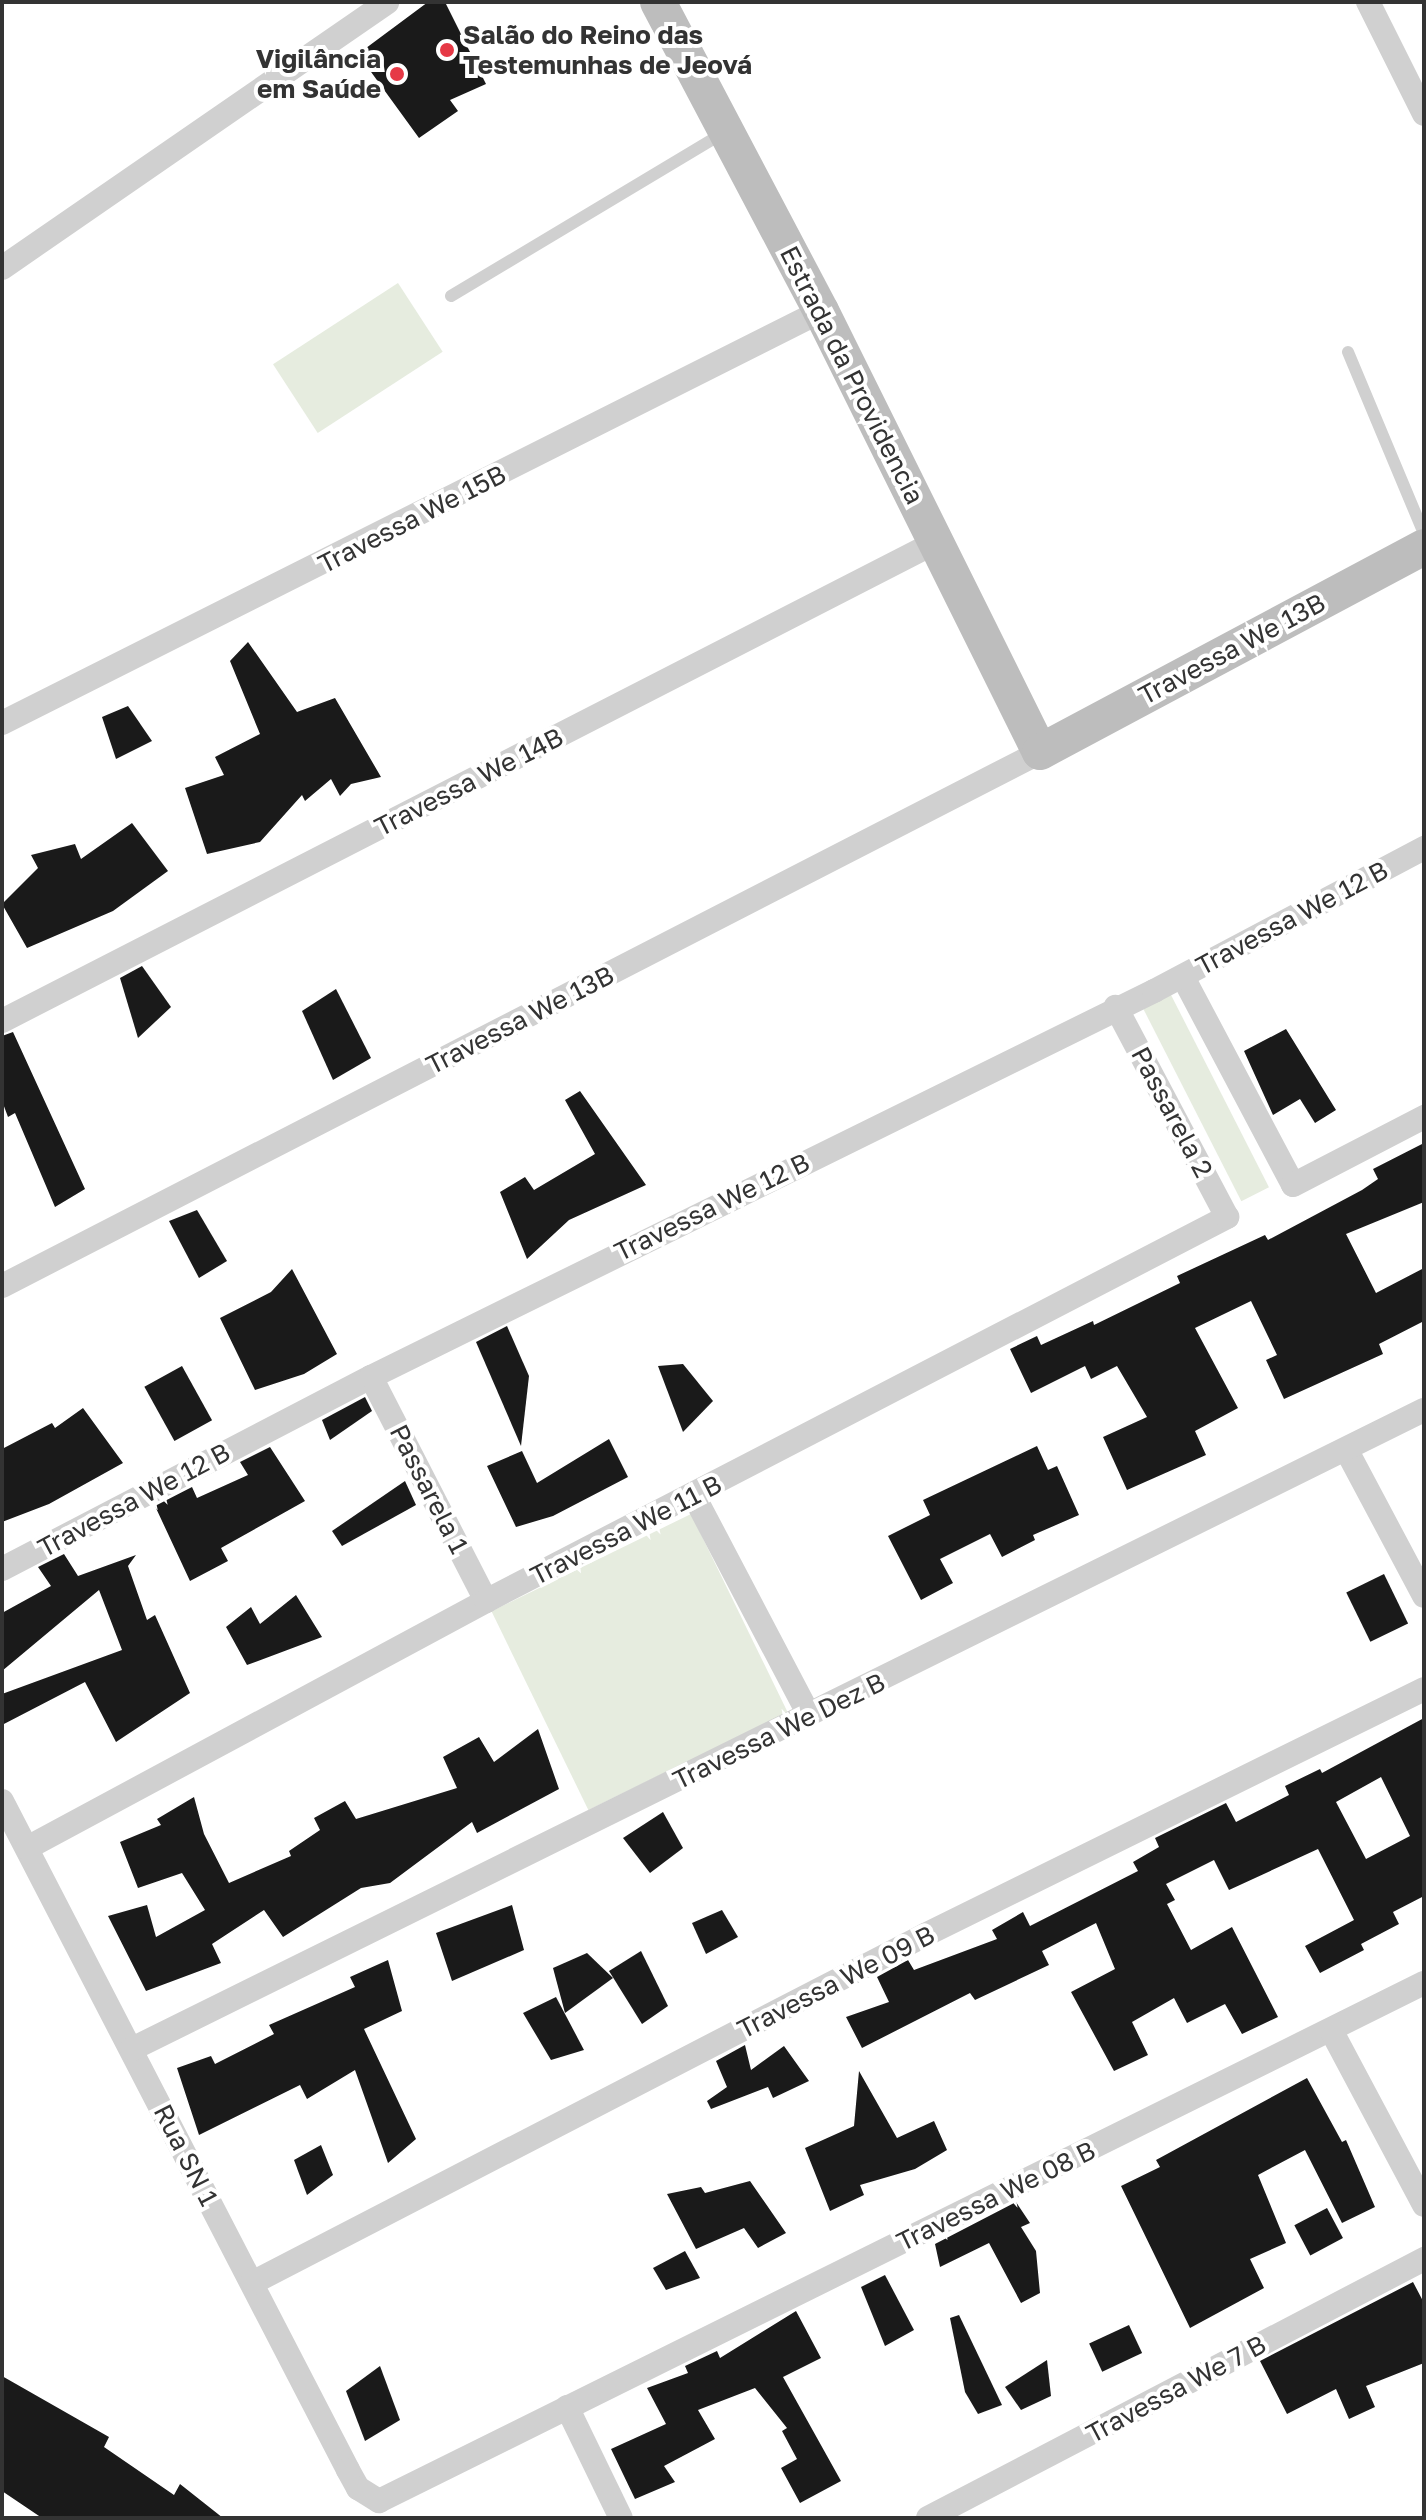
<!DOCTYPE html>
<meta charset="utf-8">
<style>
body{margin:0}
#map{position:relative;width:1426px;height:2520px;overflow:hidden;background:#fff;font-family:"Golos Text",sans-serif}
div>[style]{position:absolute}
.green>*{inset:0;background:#e6ecdf;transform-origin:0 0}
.building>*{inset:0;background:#1a1a1a;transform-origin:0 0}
.service>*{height:12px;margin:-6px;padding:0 6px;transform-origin:6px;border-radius:6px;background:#d0d0d0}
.minor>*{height:24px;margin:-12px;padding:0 12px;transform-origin:12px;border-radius:12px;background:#d0d0d0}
.secondary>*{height:36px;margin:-18px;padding:0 18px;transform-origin:18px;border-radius:18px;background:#bdbdbd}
.dots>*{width:22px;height:22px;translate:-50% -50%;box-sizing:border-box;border:4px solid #fff;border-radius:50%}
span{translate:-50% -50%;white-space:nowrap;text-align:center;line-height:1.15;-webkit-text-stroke:8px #fff;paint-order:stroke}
.poi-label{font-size:26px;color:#333;font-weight:700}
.left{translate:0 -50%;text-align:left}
.right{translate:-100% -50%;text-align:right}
.street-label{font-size:26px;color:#333}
.frame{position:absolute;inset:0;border:4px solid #333;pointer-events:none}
</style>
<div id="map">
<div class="green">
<div style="left:398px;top:283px;width:82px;height:149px;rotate:57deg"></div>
<div style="left:1170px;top:993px;width:218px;height:31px;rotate:63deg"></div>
<div style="left:691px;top:1514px;width:221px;height:222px;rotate:64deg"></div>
</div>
<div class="building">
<div style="clip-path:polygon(428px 2px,445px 2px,486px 84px,450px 100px,458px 111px,419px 138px,358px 54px)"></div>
<div style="clip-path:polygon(248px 642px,297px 712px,335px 698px,381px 777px,351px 784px,340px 796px,331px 779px,305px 801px,302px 795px,260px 842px,207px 854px,185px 788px,224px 775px,215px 757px,260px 734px,230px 661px)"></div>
<div style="clip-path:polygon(128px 706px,152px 741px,116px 759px,102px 717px)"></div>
<div style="clip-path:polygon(132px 823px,168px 871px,113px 911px,27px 948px,2px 904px,38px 868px,31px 855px,75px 844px,81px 859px)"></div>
<div style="clip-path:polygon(142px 966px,171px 1007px,138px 1038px,120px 978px)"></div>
<div style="clip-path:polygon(336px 989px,371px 1058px,333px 1080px,302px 1011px)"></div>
<div style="clip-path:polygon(1286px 1029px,1336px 1110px,1315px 1123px,1300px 1099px,1273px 1115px,1244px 1051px)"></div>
<div style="clip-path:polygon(13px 1032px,85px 1189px,55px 1207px,15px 1113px,8px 1117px,2px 1101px,2px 1036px)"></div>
<div style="clip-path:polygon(580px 1091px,646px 1185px,569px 1220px,527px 1259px,500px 1192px,525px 1177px,534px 1190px,595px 1154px,565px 1100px)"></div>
<div style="clip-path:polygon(1424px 1143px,1424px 1202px,1346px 1234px,1376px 1293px,1424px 1268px,1424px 1321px,1379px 1344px,1383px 1354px,1284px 1399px,1266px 1360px,1277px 1355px,1251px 1301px,1195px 1328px,1238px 1408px,1195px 1431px,1206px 1455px,1127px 1490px,1103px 1437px,1147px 1417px,1117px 1366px,1091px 1379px,1085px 1366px,1031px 1393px,1010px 1349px,1037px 1336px,1041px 1345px,1093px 1321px,1094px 1325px,1180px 1283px,1177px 1276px,1265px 1235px,1268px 1240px,1362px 1190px,1378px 1179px,1373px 1169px)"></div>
<div style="clip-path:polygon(197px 1210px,227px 1261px,199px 1278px,169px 1221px)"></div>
<div style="clip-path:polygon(292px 1269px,337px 1354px,304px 1374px,255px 1390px,220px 1318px,271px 1292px)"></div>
<div style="clip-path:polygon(507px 1326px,529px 1376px,521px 1446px,476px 1342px)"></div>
<div style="clip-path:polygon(683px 1364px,713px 1401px,683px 1432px,658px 1366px)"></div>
<div style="left:182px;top:1366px;width:62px;height:43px;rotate:61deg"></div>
<div style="clip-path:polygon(365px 1397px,372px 1411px,330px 1440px,322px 1420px)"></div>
<div style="clip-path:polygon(83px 1408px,123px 1463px,49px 1504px,2px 1522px,2px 1449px,52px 1423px,55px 1428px)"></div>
<div style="clip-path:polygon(609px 1439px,628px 1477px,553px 1516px,516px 1527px,487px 1466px,522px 1451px,537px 1483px)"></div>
<div style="clip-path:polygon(1037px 1446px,1048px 1470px,1057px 1466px,1079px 1515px,1033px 1535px,1035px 1540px,1002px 1557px,990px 1534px,940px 1559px,953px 1583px,921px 1600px,888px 1536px,930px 1515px,923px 1500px)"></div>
<div style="clip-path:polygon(270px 1447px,305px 1501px,221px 1548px,228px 1561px,190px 1581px,155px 1506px,192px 1487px,197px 1498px,248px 1475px,240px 1462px)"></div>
<div style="clip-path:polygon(405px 1481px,416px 1505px,342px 1546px,332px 1531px)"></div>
<div style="clip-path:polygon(64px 1554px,78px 1576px,136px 1555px,128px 1566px,147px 1620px,155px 1615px,190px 1693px,116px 1742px,85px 1682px,2px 1725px,2px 1694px,122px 1650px,99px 1590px,2px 1671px,2px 1613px,51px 1586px,38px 1567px)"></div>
<div style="left:1384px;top:1574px;width:55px;height:42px;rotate:64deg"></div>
<div style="clip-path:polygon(296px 1595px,322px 1637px,247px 1665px,226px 1627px,251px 1607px,260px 1624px)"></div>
<div style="clip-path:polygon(evenodd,1424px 1718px,1424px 1896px,1393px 1912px,1399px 1924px,1361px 1944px,1364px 1950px,1320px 1973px,1305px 1946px,1354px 1920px,1318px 1849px,1229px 1890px,1214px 1860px,1166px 1884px,1175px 1900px,1167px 1904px,1191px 1950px,1232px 1927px,1278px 2017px,1242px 2034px,1225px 2004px,1187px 2023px,1174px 1998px,1132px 2022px,1148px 2055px,1114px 2071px,1071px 1992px,1115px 1969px,1096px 1923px,1042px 1951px,1049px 1965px,975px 2000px,970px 1993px,862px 2048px,846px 2017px,889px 2002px,877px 1977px,908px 1960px,914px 1970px,997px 1939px,992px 1930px,1023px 1912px,1030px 1926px,1138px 1871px,1133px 1862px,1159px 1847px,1155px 1838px,1226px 1803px,1236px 1822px,1289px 1795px,1285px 1786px,1320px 1769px,1322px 1773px,1424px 1718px,1381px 1777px,1410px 1836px,1366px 1859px,1336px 1802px,1381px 1777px)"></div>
<div style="clip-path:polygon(538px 1729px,559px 1789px,477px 1833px,472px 1822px,390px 1883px,361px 1888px,283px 1937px,264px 1910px,212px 1944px,221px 1963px,146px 1991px,108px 1916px,147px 1905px,156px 1937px,205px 1910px,182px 1873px,138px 1888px,120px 1842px,161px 1825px,157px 1819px,194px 1797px,204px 1834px,229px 1883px,291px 1856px,289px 1851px,320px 1830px,314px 1818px,345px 1801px,356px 1819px,457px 1788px,443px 1757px,479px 1737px,494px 1762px)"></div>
<div style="clip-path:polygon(663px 1812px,683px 1848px,650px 1873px,623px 1838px)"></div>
<div style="clip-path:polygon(512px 1905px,524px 1950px,452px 1981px,436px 1933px)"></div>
<div style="clip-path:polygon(722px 1910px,738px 1937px,706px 1954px,692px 1923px)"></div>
<div style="clip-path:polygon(641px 1951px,668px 2006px,642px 2024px,609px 1971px)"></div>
<div style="clip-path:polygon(587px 1953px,613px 1978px,565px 2013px,553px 1968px)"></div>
<div style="clip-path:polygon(388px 1960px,402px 2011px,364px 2029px,416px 2139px,388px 2163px,355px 2070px,307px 2099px,300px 2085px,199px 2135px,177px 2068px,211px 2056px,215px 2064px,274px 2034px,269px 2025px,355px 1987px,350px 1977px)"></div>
<div style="clip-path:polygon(556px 1997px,584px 2050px,551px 2060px,523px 2013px)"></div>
<div style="clip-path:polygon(745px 2045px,751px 2070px,784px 2046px,809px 2081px,773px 2098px,768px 2087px,711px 2109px,707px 2101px,727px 2087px,716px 2061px)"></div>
<div style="clip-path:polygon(859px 2071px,897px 2138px,934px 2121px,947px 2150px,915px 2169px,860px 2185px,864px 2195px,830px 2211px,805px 2148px,854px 2126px)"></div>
<div style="clip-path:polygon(1307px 2078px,1342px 2142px,1346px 2140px,1375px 2207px,1342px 2223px,1305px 2150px,1258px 2175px,1286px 2243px,1250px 2259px,1264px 2288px,1190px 2328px,1121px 2186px,1160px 2167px,1156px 2160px)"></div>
<div style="clip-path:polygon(321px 2145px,333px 2175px,307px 2195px,294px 2160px)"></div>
<div style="clip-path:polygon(750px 2181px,786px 2233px,758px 2248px,744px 2228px,696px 2249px,667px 2194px,701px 2187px,705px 2193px)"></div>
<div style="clip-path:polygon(1016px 2202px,1030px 2223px,1021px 2227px,1036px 2251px,1040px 2293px,1021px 2303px,989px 2243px,940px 2267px,935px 2244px)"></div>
<div style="left:1327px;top:2208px;width:34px;height:37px;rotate:62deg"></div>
<div style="clip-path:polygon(685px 2251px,700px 2278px,666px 2290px,653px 2268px)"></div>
<div style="clip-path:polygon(885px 2275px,914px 2330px,885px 2346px,861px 2287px)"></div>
<div style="clip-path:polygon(1413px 2282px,1424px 2303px,1424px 2363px,1366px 2386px,1375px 2407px,1349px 2419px,1336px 2389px,1287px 2414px,1260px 2361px)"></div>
<div style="clip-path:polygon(796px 2311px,821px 2358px,783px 2377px,841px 2481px,800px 2503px,781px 2468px,797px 2459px,782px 2431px,787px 2428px,755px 2388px,698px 2410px,715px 2439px,664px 2466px,675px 2482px,635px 2499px,611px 2449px,666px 2424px,647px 2388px,688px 2373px,685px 2366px,717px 2351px,720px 2358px)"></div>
<div style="clip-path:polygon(959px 2315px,1002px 2405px,978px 2414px,965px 2392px,950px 2318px)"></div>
<div style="left:1129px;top:2325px;width:31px;height:44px;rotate:65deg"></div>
<div style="clip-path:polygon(1047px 2360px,1051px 2396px,1021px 2410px,1005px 2387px)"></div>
<div style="clip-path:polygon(380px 2366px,400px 2420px,365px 2441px,346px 2391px)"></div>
<div style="clip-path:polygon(2px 2376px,109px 2437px,104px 2447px,174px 2495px,180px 2484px,223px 2518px,42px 2518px,2px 2491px)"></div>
</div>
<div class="service">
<div style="left:451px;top:296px;width:317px;rotate:-30.9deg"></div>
<div style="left:1348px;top:352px;width:197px;rotate:67.3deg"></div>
</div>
<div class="minor">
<div style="left:1368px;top:2px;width:125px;rotate:63.4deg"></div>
<div style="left:2px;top:268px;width:468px;rotate:-34.6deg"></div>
<div style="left:2px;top:723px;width:917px;rotate:-26.7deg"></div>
<div style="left:1183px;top:977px;width:235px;rotate:62.1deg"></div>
<div style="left:1293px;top:1185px;width:148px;rotate:-27.4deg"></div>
<div style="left:2px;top:1021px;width:1050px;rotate:-27.15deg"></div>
<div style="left:2px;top:1286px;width:1167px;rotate:-27.22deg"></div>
<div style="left:371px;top:1377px;width:252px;rotate:62.8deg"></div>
<div style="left:1347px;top:1451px;width:164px;rotate:62deg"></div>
<div style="left:694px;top:1496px;width:247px;rotate:62.3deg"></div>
<div style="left:2px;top:1569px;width:416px;rotate:-27.5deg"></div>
<div style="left:371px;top:1377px;width:873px;rotate:-26.24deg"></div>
<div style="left:1154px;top:991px;width:306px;rotate:-27.9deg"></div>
<div style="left:2px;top:1801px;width:753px;rotate:62.65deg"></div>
<div style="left:348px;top:2470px;width:21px;rotate:61deg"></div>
<div style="left:358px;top:2488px;width:25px;rotate:32deg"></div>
<div style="left:379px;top:2501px;width:1166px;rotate:-26.37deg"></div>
<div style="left:27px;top:1848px;width:521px;rotate:-28.29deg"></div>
<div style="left:486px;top:1601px;width:835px;rotate:-27.39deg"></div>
<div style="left:1227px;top:1217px;width:238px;rotate:-117.9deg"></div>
<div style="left:1331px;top:2030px;width:198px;rotate:62deg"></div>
<div style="left:132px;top:2049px;width:1441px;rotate:-26.32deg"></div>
<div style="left:252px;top:2283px;width:758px;rotate:-27.34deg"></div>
<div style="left:925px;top:1935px;width:556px;rotate:-26.24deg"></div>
<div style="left:567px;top:2407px;width:123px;rotate:64.1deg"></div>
<div style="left:928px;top:2518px;width:560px;rotate:-27.57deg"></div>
</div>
<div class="secondary">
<div style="left:658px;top:2px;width:349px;rotate:62.2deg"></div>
<div style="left:821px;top:311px;width:492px;rotate:63.6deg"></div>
<div style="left:1040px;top:752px;width:435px;rotate:-28.1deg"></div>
</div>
<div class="dots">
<div style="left:447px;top:50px;background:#e63946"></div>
<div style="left:397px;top:74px;background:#e63946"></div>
</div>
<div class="poi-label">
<span class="left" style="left:463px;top:50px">Salão do Reino das<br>Testemunhas de Jeová</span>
<span class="right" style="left:381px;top:74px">Vigilância<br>em Saúde</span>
</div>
<div class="street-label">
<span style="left:852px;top:375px;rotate:63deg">Estrada da Providencia</span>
<span style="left:412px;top:519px;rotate:-27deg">Travessa We 15B</span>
<span style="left:1232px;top:649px;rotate:-28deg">Travessa We 13B</span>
<span style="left:469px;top:782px;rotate:-27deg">Travessa We 14B</span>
<span style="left:1292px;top:918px;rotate:-28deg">Travessa We 12 B</span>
<span style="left:520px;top:1020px;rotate:-27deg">Travessa We 13B</span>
<span style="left:1172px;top:1112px;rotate:62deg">Passarela 2</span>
<span style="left:712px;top:1207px;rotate:-26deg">Travessa We 12 B</span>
<span style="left:429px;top:1489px;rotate:63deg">Passarela 1</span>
<span style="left:134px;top:1500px;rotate:-28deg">Travessa We 12 B</span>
<span style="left:626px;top:1530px;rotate:-27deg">Travessa We 11 B</span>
<span style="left:779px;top:1731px;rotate:-26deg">Travessa We Dez B</span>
<span style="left:836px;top:1982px;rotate:-27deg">Travessa We 09 B</span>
<span style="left:186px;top:2155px;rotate:63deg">Rua SN 1</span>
<span style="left:996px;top:2196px;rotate:-26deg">Travessa We 08 B</span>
<span style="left:1176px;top:2389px;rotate:-28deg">Travessa We 7 B</span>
</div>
<div class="frame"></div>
</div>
